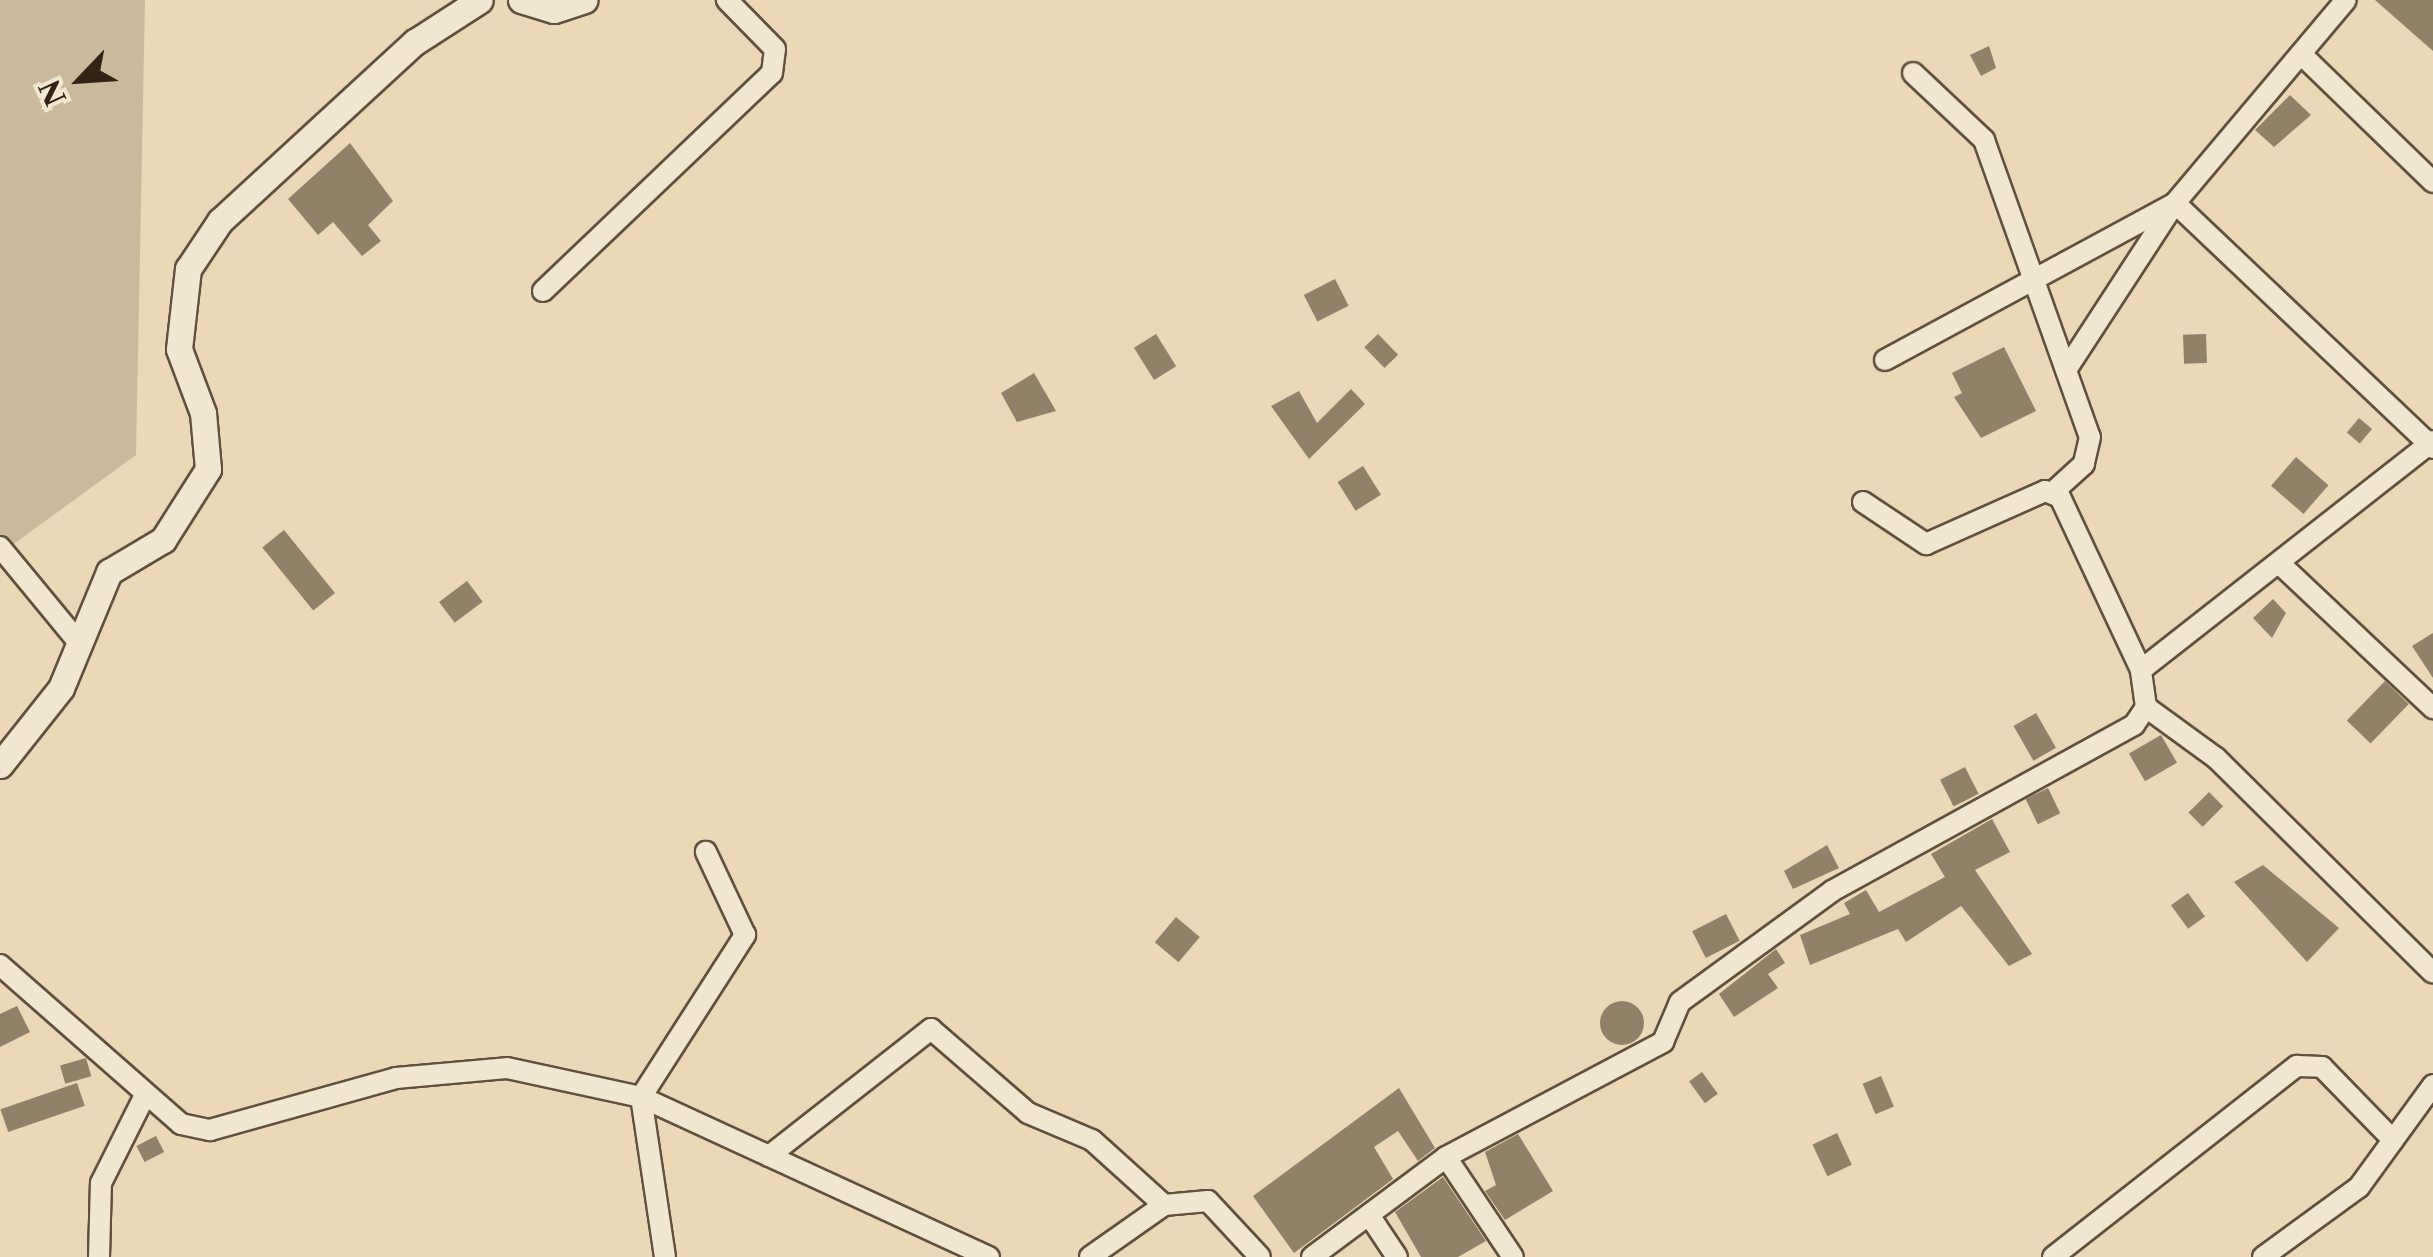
<!DOCTYPE html>
<style>
body{margin:0}
#map{position:relative;width:2433px;height:1257px;overflow:hidden;background:#ead8b6;font-family:"Libre Caslon Text",serif}
div>[style]{position:absolute}
.green>*{inset:0;background:#cbb99b}
.building>*{inset:0;background:#928169;transform-origin:0 0}
.round{border-radius:50%}
.roads{filter:drop-shadow(2px 0 #61503d) drop-shadow(-2px 0 #61503d) drop-shadow(0 2px #61503d) drop-shadow(0 -2px #61503d)}
.minor>*{height:20px;margin:-10px;padding:0 10px;transform-origin:10px;border-radius:10px;background:#f1e6d0}
.tertiary>*{height:25px;margin:-12.5px;padding:0 12.5px;transform-origin:12.5px;border-radius:12.5px;background:#f1e6d0}
span{translate:-50% -50%;white-space:nowrap;text-align:center;line-height:1.15;-webkit-text-stroke:10px #f1e6d0;paint-order:stroke}
.north{position:absolute;left:30px;top:30px;width:100px;height:100px;-webkit-text-stroke:8px #f1e6d0;paint-order:stroke;rotate:245deg;font-size:28px;font-weight:700;line-height:40px;text-align:center;color:#332315}
.north::after{content:'';display:block;margin:auto;width:35px;height:45px;background:#332315;clip-path:polygon(50% 0,100% 100%,50% 72%,0 100%)}
</style>
<div id="map">
<div class="green">
<div style="clip-path:polygon(0 0,145px 0,136px 455px,0 554px)"></div>
</div>
<div class="building">
<div style="clip-path:polygon(2375px 0,2433px 0,2433px 51px)"></div>
<div style="clip-path:polygon(1989px 46px,1996px 68px,1981px 76px,1970px 55px)"></div>
<div style="clip-path:polygon(2290px 95px,2311px 115px,2274px 147px,2255px 130px)"></div>
<div style="clip-path:polygon(350px 143px,393px 201px,368px 225px,381px 241px,362px 256px,333px 222px,318px 235px,288px 199px)"></div>
<div style="left:1335px;top:279px;width:30px;height:35px;rotate:63deg"></div>
<div style="left:1156px;top:334px;width:38px;height:26px;rotate:58deg"></div>
<div style="left:1378px;top:334px;width:29px;height:19px;rotate:46deg"></div>
<div style="left:2206px;top:334px;width:29px;height:23px;rotate:88deg"></div>
<div style="clip-path:polygon(2004px 347px,2036px 411px,1981px 438px,1954px 397px,1962px 393px,1952px 373px)"></div>
<div style="clip-path:polygon(1034px 373px,1056px 411px,1017px 422px,1001px 393px)"></div>
<div style="clip-path:polygon(1351px 389px,1365px 404px,1309px 459px,1271px 406px,1299px 391px,1317px 423px)"></div>
<div style="left:2359px;top:418px;width:17px;height:19px;rotate:40deg"></div>
<div style="left:2296px;top:457px;width:43px;height:38px;rotate:41deg"></div>
<div style="left:1363px;top:466px;width:34px;height:30px;rotate:58deg"></div>
<div style="left:284px;top:530px;width:81px;height:28px;rotate:51deg"></div>
<div style="left:467px;top:581px;width:26px;height:35px;rotate:53deg"></div>
<div style="clip-path:polygon(2273px 599px,2286px 613px,2272px 638px,2253px 618px)"></div>
<div style="clip-path:polygon(2433px 633px,2433px 678px,2412px 646px)"></div>
<div style="left:2385px;top:681px;width:33px;height:55px;rotate:44deg"></div>
<div style="left:2036px;top:713px;width:40px;height:26px;rotate:60deg"></div>
<div style="left:2161px;top:735px;width:32px;height:37px;rotate:60deg"></div>
<div style="left:1965px;top:767px;width:30px;height:28px;rotate:63deg"></div>
<div style="left:2048px;top:788px;width:28px;height:25px;rotate:64deg"></div>
<div style="left:2209px;top:792px;width:20px;height:29px;rotate:45deg"></div>
<div style="clip-path:polygon(1992px 819px,2010px 852px,1975px 870px,2032px 954px,2009px 966px,1961px 906px,1906px 942px,1898px 929px,1810px 965px,1800px 935px,1850px 914px,1844px 903px,1866px 890px,1879px 912px,1945px 877px,1931px 854px)"></div>
<div style="clip-path:polygon(1827px 845px,1839px 868px,1793px 889px,1784px 871px)"></div>
<div style="clip-path:polygon(2263px 865px,2339px 928px,2307px 962px,2234px 882px)"></div>
<div style="left:2188px;top:893px;width:29px;height:21px;rotate:54deg"></div>
<div style="left:1726px;top:914px;width:30px;height:38px;rotate:63deg"></div>
<div style="left:1176px;top:917px;width:31px;height:33px;rotate:40deg"></div>
<div style="clip-path:polygon(1776px 949px,1785px 963px,1768px 974px,1778px 988px,1734px 1017px,1719px 994px)"></div>
<div class="round" style="left:1600px;top:1001px;width:44px;height:44px"></div>
<div style="clip-path:polygon(17px 1006px,30px 1032px,0 1047px,0 1014px)"></div>
<div style="left:86px;top:1058px;width:19px;height:27px;rotate:74deg"></div>
<div style="left:1702px;top:1072px;width:27px;height:16px;rotate:54deg"></div>
<div style="left:1881px;top:1076px;width:33px;height:20px;rotate:67deg"></div>
<div style="left:77px;top:1083px;width:24px;height:81px;rotate:71deg"></div>
<div style="clip-path:polygon(1399px 1088px,1435px 1148px,1418px 1161px,1398px 1131px,1374px 1147px,1393px 1179px,1294px 1253px,1253px 1196px)"></div>
<div style="left:1837px;top:1133px;width:35px;height:27px;rotate:65deg"></div>
<div style="clip-path:polygon(1518px 1134px,1553px 1191px,1505px 1220px,1485px 1191px,1496px 1185px,1485px 1152px)"></div>
<div style="left:156px;top:1136px;width:18px;height:22px;rotate:63deg"></div>
<div style="clip-path:polygon(1443px 1177px,1486px 1241px,1458px 1257px,1421px 1257px,1395px 1212px)"></div>
</div>
<div class="roads">
<div class="minor">
<div style="left:2303px;top:56px;width:181px;rotate:44.1deg"></div>
<div style="left:1913px;top:73px;width:98px;rotate:43.3deg"></div>
<div style="left:1984px;top:140px;width:315px;rotate:70.4deg"></div>
<div style="left:2090px;top:437px;width:28px;rotate:103deg"></div>
<div style="left:2084px;top:464px;width:43px;rotate:137.8deg"></div>
<div style="left:543px;top:291px;width:316px;rotate:-43.6deg"></div>
<div style="left:772px;top:73px;width:24px;rotate:-83deg"></div>
<div style="left:775px;top:49px;width:69px;rotate:-134.4deg"></div>
<div style="left:1885px;top:360px;width:330px;rotate:-28.4deg"></div>
<div style="left:2175px;top:203px;width:356px;rotate:43.5deg"></div>
<div style="left:2066px;top:370px;width:199px;rotate:-56.9deg"></div>
<div style="left:2175px;top:203px;width:265px;rotate:-49.9deg"></div>
<div style="left:1863px;top:502px;width:76px;rotate:33.7deg"></div>
<div style="left:1926px;top:544px;width:130px;rotate:-24deg"></div>
<div style="left:2045px;top:491px;width:16px;rotate:22deg"></div>
<div style="left:2060px;top:497px;width:191px;rotate:64.9deg"></div>
<div style="left:0;top:547px;width:124px;rotate:50.5deg"></div>
<div style="left:2279px;top:563px;width:212px;rotate:43.3deg"></div>
<div style="left:2146px;top:707px;width:87px;rotate:36.1deg"></div>
<div style="left:2216px;top:758px;width:305px;rotate:44.7deg"></div>
<div style="left:0;top:965px;width:241px;rotate:41.3deg"></div>
<div style="left:181px;top:1124px;width:30px;rotate:12deg"></div>
<div style="left:210px;top:1130px;width:193px;rotate:-15.6deg"></div>
<div style="left:396px;top:1078px;width:111px;rotate:-5.1deg"></div>
<div style="left:507px;top:1068px;width:137px;rotate:12.2deg"></div>
<div style="left:641px;top:1097px;width:383px;rotate:24.7deg"></div>
<div style="left:769px;top:1156px;width:206px;rotate:-38.1deg"></div>
<div style="left:931px;top:1029px;width:128px;rotate:40.9deg"></div>
<div style="left:1028px;top:1113px;width:69px;rotate:22.9deg"></div>
<div style="left:1092px;top:1140px;width:97px;rotate:42.1deg"></div>
<div style="left:1446px;top:1157px;width:120px;rotate:56.2deg"></div>
<div style="left:1369px;top:1215px;width:50px;rotate:56.3deg"></div>
<div style="left:99px;top:1257px;width:74px;rotate:-88.5deg"></div>
<div style="left:101px;top:1183px;width:94px;rotate:-63.4deg"></div>
<div style="left:665px;top:1257px;width:162px;rotate:-98.5deg"></div>
<div style="left:641px;top:1097px;width:193px;rotate:-57.3deg"></div>
<div style="left:745px;top:935px;width:92px;rotate:-115.2deg"></div>
<div style="left:1090px;top:1257px;width:90px;rotate:-35.1deg"></div>
<div style="left:1164px;top:1205px;width:44px;rotate:-5.2deg"></div>
<div style="left:1208px;top:1201px;width:76px;rotate:47.1deg"></div>
<div style="left:1312px;top:1257px;width:167px;rotate:-36.7deg"></div>
<div style="left:1446px;top:1157px;width:246px;rotate:-27.9deg"></div>
<div style="left:1663px;top:1042px;width:43px;rotate:-67deg"></div>
<div style="left:1680px;top:1002px;width:188px;rotate:-36.1deg"></div>
<div style="left:1832px;top:891px;width:345px;rotate:-28.8deg"></div>
<div style="left:2134px;top:725px;width:22px;rotate:-56deg"></div>
<div style="left:2146px;top:707px;width:37px;rotate:-98deg"></div>
<div style="left:2141px;top:670px;width:371px;rotate:-38.1deg"></div>
<div style="left:2053px;top:1257px;width:310px;rotate:-38.1deg"></div>
<div style="left:2297px;top:1066px;width:25px;rotate:2deg"></div>
<div style="left:2322px;top:1067px;width:102px;rotate:45.8deg"></div>
<div style="left:2263px;top:1257px;width:119px;rotate:-36.1deg"></div>
<div style="left:2359px;top:1187px;width:126px;rotate:-54deg"></div>
</div>
<div class="tertiary">
<div style="left:521px;top:0;width:34px;rotate:17deg"></div>
<div style="left:554px;top:10px;width:32px;rotate:-18deg"></div>
<div style="left:0;top:765px;width:98px;rotate:-51.6deg"></div>
<div style="left:61px;top:688px;width:126px;rotate:-67.5deg"></div>
<div style="left:109px;top:572px;width:63px;rotate:-30.7deg"></div>
<div style="left:163px;top:540px;width:84px;rotate:-57.6deg"></div>
<div style="left:208px;top:469px;width:56px;rotate:-95.1deg"></div>
<div style="left:203px;top:413px;width:68px;rotate:-110.6deg"></div>
<div style="left:179px;top:349px;width:81px;rotate:-83.6deg"></div>
<div style="left:188px;top:269px;width:58px;rotate:-56.3deg"></div>
<div style="left:220px;top:221px;width:265px;rotate:-42.6deg"></div>
<div style="left:415px;top:42px;width:77px;rotate:-32.9deg"></div>
</div>
</div>
<div class="north">N</div>
</div>
